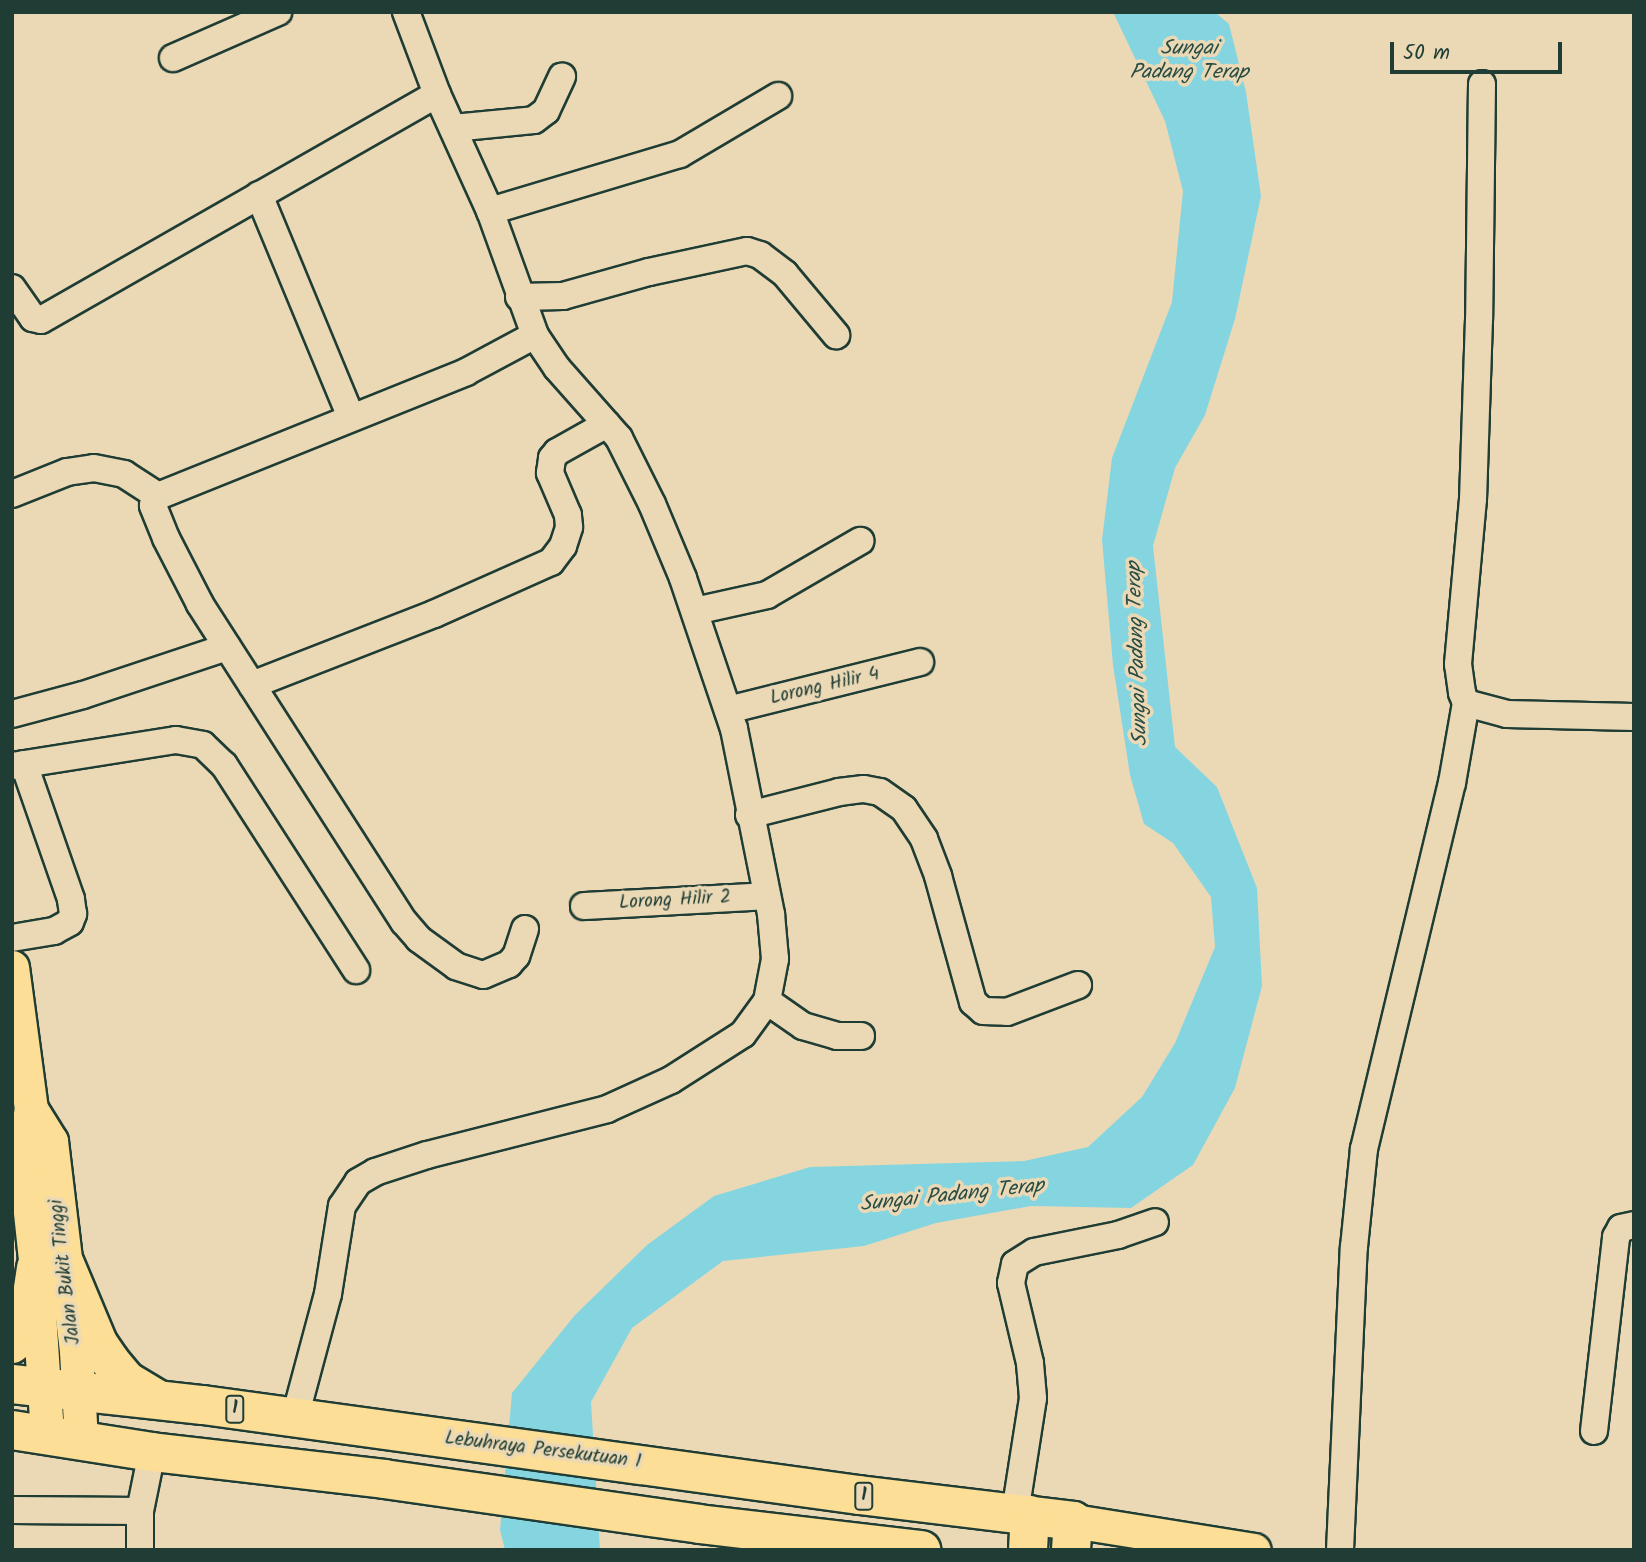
<!DOCTYPE html>
<style>
body{margin:0}
#map{position:relative;width:1646px;height:1562px;overflow:hidden;background:#ebd9b6;font-family:Kalam,sans-serif}
div>[style]{position:absolute}
.water>*{inset:0;background:#85d5e1}
.roads{filter:drop-shadow(2px 0 #1f3d34) drop-shadow(-2px 0 #1f3d34) drop-shadow(0 2px #1f3d34) drop-shadow(0 -2px #1f3d34)}
.minor>*{height:26px;margin:-13px;padding:0 13px;transform-origin:13px;border-radius:13px;background:#ebd9b6}
.major>*{height:33px;margin:-16.5px;padding:0 16.5px;transform-origin:16.5px;border-radius:16.5px;background:#fcde96}
.highway>*{height:38px;margin:-19px;padding:0 19px;transform-origin:19px;border-radius:19px;background:#fcde96}
span{translate:-50% -50%;white-space:nowrap;text-align:center;line-height:1.15;-webkit-text-stroke:7px #ebd9b6;paint-order:stroke}
.shield-label span{padding:2px 5px;background:#ebd9b6;border:2px solid;border-radius:5px;-webkit-text-stroke-width:0}
.shield-label{font-size:18px;color:#1f3d34;font-weight:700}
.street-label{font-size:19px;color:#1f3d34}
.water-label{font-size:21px;color:#294c45;font-style:italic}
.frame{position:absolute;inset:0;border:14px solid #1f3d34;pointer-events:none}
.scale{position:absolute;left:1390px;top:42px;width:172px;height:32px;box-sizing:border-box;border:4px solid #1f3d34;border-top:0;padding-left:9px;font-size:21px;line-height:24px;white-space:nowrap;color:#1f3d34;-webkit-text-stroke:5px #ebd9b6;paint-order:stroke}
</style>
<div id="map">
<div class="water">
<div style="clip-path:polygon(1113px 12px,1215px 12px,1229px 24px,1246px 92px,1261px 196px,1235px 319px,1205px 415px,1175px 468px,1153px 546px,1175px 747px,1217px 787px,1257px 888px,1262px 986px,1235px 1088px,1193px 1165px,1131px 1208px,1031px 1206px,936px 1223px,864px 1246px,723px 1261px,632px 1328px,591px 1402px,600px 1550px,505px 1550px,500px 1530px,512px 1393px,575px 1315px,647px 1245px,714px 1196px,810px 1167px,1024px 1161px,1088px 1147px,1142px 1097px,1175px 1043px,1215px 947px,1211px 897px,1173px 843px,1144px 824px,1130px 775px,1113px 665px,1102px 540px,1112px 458px,1172px 302px,1183px 191px,1165px 121px)"></div>
</div>
<div class="roads">
<div class="minor">
<div style="left:173px;top:58px;width:115px;rotate:-23.7deg"></div>
<div style="left:1482px;top:84px;width:235px;rotate:90.7deg"></div>
<div style="left:1479px;top:319px;width:180px;rotate:91.9deg"></div>
<div style="left:1473px;top:499px;width:166px;rotate:95.2deg"></div>
<div style="left:1458px;top:664px;width:29px;rotate:82deg"></div>
<div style="left:1462px;top:693px;width:11px;rotate:68deg"></div>
<div style="left:1466px;top:703px;width:42px;rotate:15deg"></div>
<div style="left:1507px;top:714px;width:127px;rotate:1.4deg"></div>
<div style="left:453px;top:128px;width:81px;rotate:-5.6deg"></div>
<div style="left:534px;top:120px;width:15px;rotate:-37deg"></div>
<div style="left:546px;top:111px;width:38px;rotate:-65deg"></div>
<div style="left:259px;top:195px;width:240px;rotate:67.5deg"></div>
<div style="left:490px;top:211px;width:198px;rotate:-16.7deg"></div>
<div style="left:680px;top:154px;width:114px;rotate:-30.6deg"></div>
<div style="left:12px;top:288px;width:37px;rotate:55deg"></div>
<div style="left:33px;top:318px;width:8px;rotate:14deg"></div>
<div style="left:41px;top:320px;width:456px;rotate:-29.7deg"></div>
<div style="left:519px;top:297px;width:44px;rotate:-1.3deg"></div>
<div style="left:563px;top:296px;width:89px;rotate:-15.6deg"></div>
<div style="left:649px;top:272px;width:100px;rotate:-12.1deg"></div>
<div style="left:747px;top:251px;width:14px;rotate:17deg"></div>
<div style="left:760px;top:255px;width:31px;rotate:37deg"></div>
<div style="left:785px;top:274px;width:80px;rotate:50.1deg"></div>
<div style="left:12px;top:494px;width:59px;rotate:-21.8deg"></div>
<div style="left:67px;top:472px;width:27px;rotate:-8deg"></div>
<div style="left:94px;top:468px;width:31px;rotate:11deg"></div>
<div style="left:124px;top:474px;width:40px;rotate:32.9deg"></div>
<div style="left:695px;top:611px;width:74px;rotate:-12.5deg"></div>
<div style="left:767px;top:595px;width:108px;rotate:-30.1deg"></div>
<div style="left:252px;top:685px;width:195px;rotate:-21.3deg"></div>
<div style="left:434px;top:614px;width:128px;rotate:-24deg"></div>
<div style="left:551px;top:562px;width:20px;rotate:-53deg"></div>
<div style="left:563px;top:546px;width:20px;rotate:-72deg"></div>
<div style="left:569px;top:527px;width:12px;rotate:-95deg"></div>
<div style="left:568px;top:515px;width:46px;rotate:-113.2deg"></div>
<div style="left:550px;top:473px;width:15px;rotate:-82deg"></div>
<div style="left:552px;top:458px;width:8px;rotate:-50deg"></div>
<div style="left:557px;top:452px;width:57px;rotate:-29.2deg"></div>
<div style="left:728px;top:710px;width:198px;rotate:-14deg"></div>
<div style="left:12px;top:714px;width:73px;rotate:-15deg"></div>
<div style="left:83px;top:695px;width:152px;rotate:-18.4deg"></div>
<div style="left:12px;top:766px;width:166px;rotate:-9deg"></div>
<div style="left:176px;top:740px;width:27px;rotate:10deg"></div>
<div style="left:203px;top:745px;width:29px;rotate:44deg"></div>
<div style="left:224px;top:765px;width:244px;rotate:57.2deg"></div>
<div style="left:749px;top:815px;width:93px;rotate:-14.3deg"></div>
<div style="left:839px;top:792px;width:25px;rotate:-7deg"></div>
<div style="left:864px;top:789px;width:16px;rotate:11deg"></div>
<div style="left:880px;top:792px;width:29px;rotate:35deg"></div>
<div style="left:904px;top:809px;width:36px;rotate:56deg"></div>
<div style="left:924px;top:839px;width:40px;rotate:69deg"></div>
<div style="left:938px;top:876px;width:131px;rotate:74.5deg"></div>
<div style="left:973px;top:1002px;width:13px;rotate:42deg"></div>
<div style="left:983px;top:1011px;width:24px;rotate:2deg"></div>
<div style="left:1007px;top:1012px;width:76px;rotate:-20.8deg"></div>
<div style="left:584px;top:906px;width:182px;rotate:-3.1deg"></div>
<div style="left:525px;top:929px;width:28px;rotate:108deg"></div>
<div style="left:516px;top:956px;width:11px;rotate:131deg"></div>
<div style="left:509px;top:964px;width:28px;rotate:157deg"></div>
<div style="left:483px;top:975px;width:28px;rotate:-162deg"></div>
<div style="left:456px;top:966px;width:46px;rotate:-143.9deg"></div>
<div style="left:419px;top:939px;width:23px;rotate:-131deg"></div>
<div style="left:404px;top:922px;width:378px;rotate:-122.7deg"></div>
<div style="left:200px;top:604px;width:74px;rotate:-117.3deg"></div>
<div style="left:166px;top:538px;width:35px;rotate:-112deg"></div>
<div style="left:153px;top:505px;width:10px;rotate:-61deg"></div>
<div style="left:158px;top:496px;width:332px;rotate:-21.9deg"></div>
<div style="left:466px;top:372px;width:78px;rotate:-28.2deg"></div>
<div style="left:12px;top:938px;width:43px;rotate:-9.5deg"></div>
<div style="left:54px;top:931px;width:18px;rotate:-29deg"></div>
<div style="left:70px;top:922px;width:9px;rotate:-69deg"></div>
<div style="left:73px;top:914px;width:15px;rotate:-98deg"></div>
<div style="left:71px;top:899px;width:143px;rotate:-109.2deg"></div>
<div style="left:767px;top:1001px;width:44px;rotate:34.8deg"></div>
<div style="left:803px;top:1026px;width:35px;rotate:16deg"></div>
<div style="left:837px;top:1036px;width:24px"></div>
<div style="left:295px;top:1417px;width:127px;rotate:-75deg"></div>
<div style="left:328px;top:1294px;width:89px;rotate:-81deg"></div>
<div style="left:342px;top:1206px;width:29px;rotate:-56deg"></div>
<div style="left:358px;top:1182px;width:20px;rotate:-30deg"></div>
<div style="left:375px;top:1172px;width:55px;rotate:-18.1deg"></div>
<div style="left:427px;top:1155px;width:186px;rotate:-14.3deg"></div>
<div style="left:607px;top:1109px;width:70px;rotate:-24.4deg"></div>
<div style="left:671px;top:1080px;width:85px;rotate:-32.6deg"></div>
<div style="left:743px;top:1034px;width:41px;rotate:-54deg"></div>
<div style="left:767px;top:1001px;width:43px;rotate:-79.2deg"></div>
<div style="left:775px;top:959px;width:45px;rotate:-95.1deg"></div>
<div style="left:771px;top:914px;width:189px;rotate:-101.3deg"></div>
<div style="left:734px;top:729px;width:159px;rotate:-108.7deg"></div>
<div style="left:683px;top:578px;width:80px;rotate:-112.7deg"></div>
<div style="left:652px;top:504px;width:74px;rotate:-116.6deg"></div>
<div style="left:619px;top:438px;width:94px;rotate:-131.5deg"></div>
<div style="left:557px;top:368px;width:40px;rotate:-124deg"></div>
<div style="left:535px;top:335px;width:132px;rotate:-109.9deg"></div>
<div style="left:490px;top:211px;width:128px;rotate:-114.4deg"></div>
<div style="left:437px;top:94px;width:88px;rotate:-110.7deg"></div>
<div style="left:1594px;top:1431px;width:195px;rotate:-83.5deg"></div>
<div style="left:1616px;top:1237px;width:10px;rotate:-61deg"></div>
<div style="left:1621px;top:1228px;width:13px;rotate:-13deg"></div>
<div style="left:12px;top:1510px;width:128px;rotate:0.4deg"></div>
<div style="left:1015px;top:1513px;width:116px;rotate:-81.1deg"></div>
<div style="left:1033px;top:1398px;width:35px;rotate:-95deg"></div>
<div style="left:1030px;top:1363px;width:82px;rotate:-103.4deg"></div>
<div style="left:1011px;top:1283px;width:19px;rotate:-78deg"></div>
<div style="left:1015px;top:1264px;width:22px;rotate:-32deg"></div>
<div style="left:1034px;top:1252px;width:86px;rotate:-11.4deg"></div>
<div style="left:1118px;top:1235px;width:39px;rotate:-19deg"></div>
<div style="left:140px;top:1550px;width:39px;rotate:-90deg"></div>
<div style="left:140px;top:1511px;width:60px;rotate:-78.5deg"></div>
<div style="left:1340px;top:1550px;width:303px;rotate:-87.4deg"></div>
<div style="left:1354px;top:1247px;width:99px;rotate:-84.2deg"></div>
<div style="left:1364px;top:1149px;width:376px;rotate:-76.5deg"></div>
<div style="left:1452px;top:783px;width:81px;rotate:-80.1deg"></div>
</div>
<div class="major">
<div style="left:12px;top:967px;width:143px;rotate:82.4deg"></div>
<div style="left:31px;top:1109px;width:39px;rotate:102deg"></div>
<div style="left:23px;top:1147px;width:122px;rotate:83.9deg"></div>
<div style="left:36px;top:1268px;width:167px;rotate:86.2deg"></div>
<div style="left:31px;top:1109px;width:38px;rotate:58deg"></div>
<div style="left:51px;top:1141px;width:211px;rotate:83.2deg"></div>
<div style="left:76px;top:1351px;width:90px;rotate:86.8deg"></div>
<div style="left:1073px;top:1521px;width:183px;rotate:9.1deg"></div>
</div>
<div class="highway">
<div style="left:65px;top:1264px;width:86px;rotate:67.3deg"></div>
<div style="left:98px;top:1343px;width:22px;rotate:56deg"></div>
<div style="left:110px;top:1361px;width:26px;rotate:50deg"></div>
<div style="left:127px;top:1381px;width:33px;rotate:31deg"></div>
<div style="left:12px;top:1344px;width:12px;rotate:-42deg"></div>
<div style="left:21px;top:1336px;width:17px;rotate:-65deg"></div>
<div style="left:28px;top:1321px;width:54px;rotate:-81.4deg"></div>
<div style="left:12px;top:1384px;width:192px;rotate:6.3deg"></div>
<div style="left:203px;top:1405px;width:662px;rotate:7.81deg"></div>
<div style="left:859px;top:1495px;width:216px;rotate:6.9deg"></div>
<div style="left:1073px;top:1521px;width:29px;rotate:94deg"></div>
<div style="left:12px;top:1430px;width:142px;rotate:8.9deg"></div>
<div style="left:152px;top:1452px;width:234px;rotate:6.6deg"></div>
<div style="left:384px;top:1479px;width:318px;rotate:8.1deg"></div>
<div style="left:699px;top:1524px;width:224px;rotate:6.7deg"></div>
<div style="left:1028px;top:1550px;width:35px;rotate:-87deg"></div>
</div>
</div>
<div class="shield-label">
<span style="left:235px;top:1409px">1</span>
<span style="left:864px;top:1496px">1</span>
</div>
<div class="street-label">
<span style="left:825px;top:687px;rotate:-13deg">Lorong Hilir 4</span>
<span style="left:675px;top:901px;rotate:-3deg">Lorong Hilir 2</span>
<span style="left:66px;top:1272px;rotate:-97deg">Jalan Bukit Tinggi</span>
<span style="left:543px;top:1451px;rotate:7deg">Lebuhraya Persekutuan 1</span>
</div>
<div class="water-label">
<span style="left:1189px;top:61px">Sungai<br>Padang Terap</span>
<span style="left:1138px;top:654px;rotate:-92deg">Sungai Padang Terap</span>
<span style="left:952px;top:1196px;rotate:-6deg">Sungai Padang Terap</span>
</div>
<div class="frame"></div>
<div class="scale">50 m</div>
</div>
